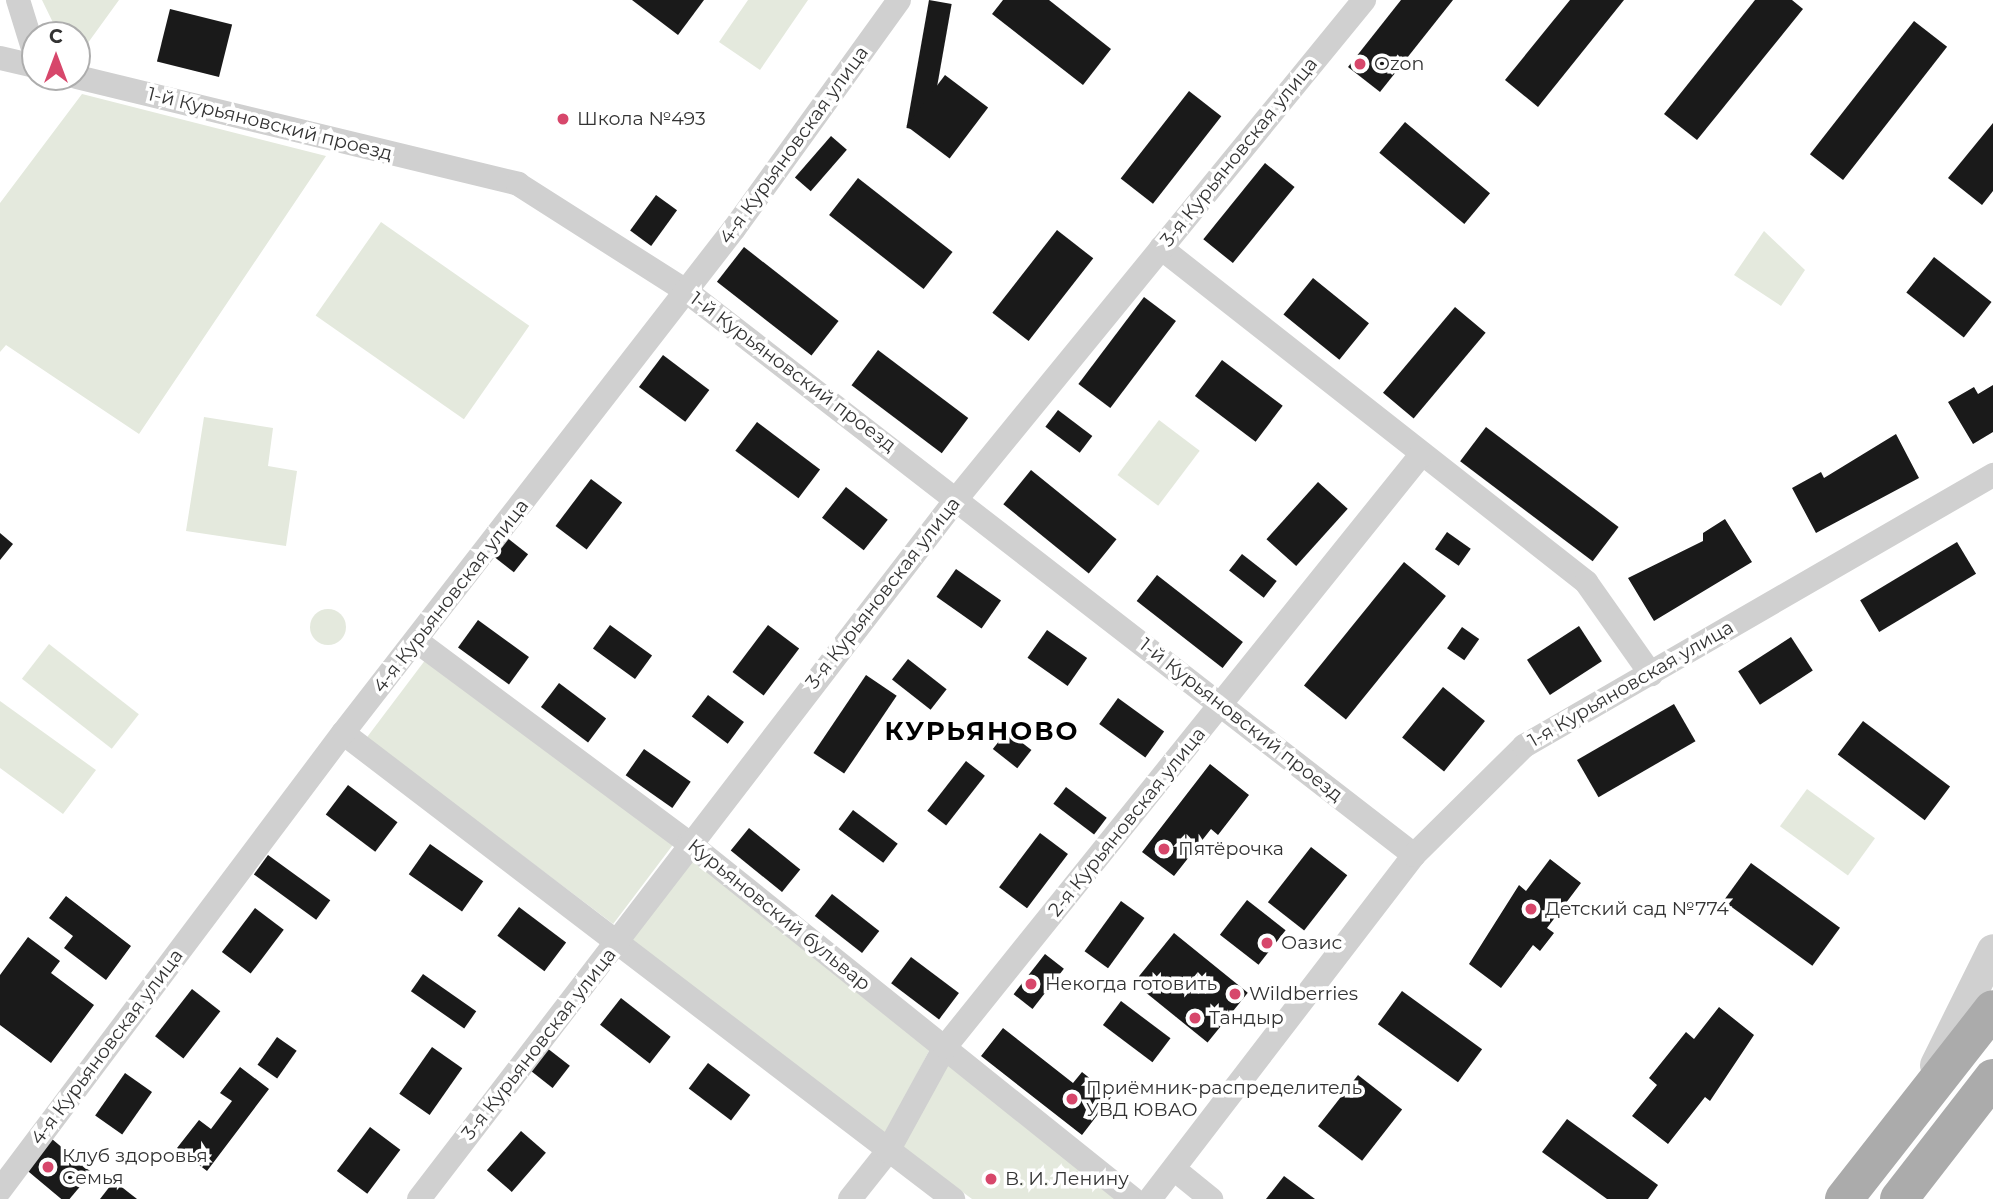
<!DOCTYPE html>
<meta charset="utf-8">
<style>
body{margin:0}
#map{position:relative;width:1993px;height:1199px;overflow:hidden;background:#fff;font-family:Montserrat,sans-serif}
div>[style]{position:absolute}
.green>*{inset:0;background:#e4e9dd;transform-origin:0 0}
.round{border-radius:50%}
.building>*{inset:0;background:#1a1a1a;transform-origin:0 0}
.minor>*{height:24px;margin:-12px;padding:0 12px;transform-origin:12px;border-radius:12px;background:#d0d0d0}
.tertiary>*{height:32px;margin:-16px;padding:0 16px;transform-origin:16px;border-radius:16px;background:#d0d0d0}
.primary>*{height:38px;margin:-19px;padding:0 19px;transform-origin:19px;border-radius:19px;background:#ababab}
.dots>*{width:19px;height:19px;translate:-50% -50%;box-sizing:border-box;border:4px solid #fff;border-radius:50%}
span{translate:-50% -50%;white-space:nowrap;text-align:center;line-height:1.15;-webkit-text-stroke:7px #fff;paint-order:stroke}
.poi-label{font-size:19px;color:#333}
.left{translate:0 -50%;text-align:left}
.street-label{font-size:19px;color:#333}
.district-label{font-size:26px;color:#000;font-weight:700;letter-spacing:2px}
.north{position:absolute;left:21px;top:21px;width:70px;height:70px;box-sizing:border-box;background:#fff;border:2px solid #adadad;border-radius:50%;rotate:0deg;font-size:19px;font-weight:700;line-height:28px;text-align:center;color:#333}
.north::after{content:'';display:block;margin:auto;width:24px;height:32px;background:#d7476b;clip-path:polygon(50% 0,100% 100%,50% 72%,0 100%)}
</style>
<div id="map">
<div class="green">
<div style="clip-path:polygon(42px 0,119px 0,77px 58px,77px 35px,59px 35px)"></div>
<div style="clip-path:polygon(748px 0,808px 0,760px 70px,719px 42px)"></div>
<div style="clip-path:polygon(82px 94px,326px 156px,139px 434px,6px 345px,0 352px,0 203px)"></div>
<div style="left:381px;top:222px;width:181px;height:114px;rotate:35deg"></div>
<div style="clip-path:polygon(1764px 231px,1805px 270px,1781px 306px,1734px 275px)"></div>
<div style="clip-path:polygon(204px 417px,273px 428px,268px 466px,297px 471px,286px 546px,186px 531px)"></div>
<div style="left:1159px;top:420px;width:51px;height:69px;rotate:37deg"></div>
<div class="round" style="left:310px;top:609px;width:36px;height:36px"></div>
<div style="left:49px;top:644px;width:114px;height:44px;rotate:38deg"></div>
<div style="left:426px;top:659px;width:309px;height:99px;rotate:37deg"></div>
<div style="clip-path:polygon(0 701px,96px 770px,63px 814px,0 768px)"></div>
<div style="left:1807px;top:789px;width:84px;height:46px;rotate:36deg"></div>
<div style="clip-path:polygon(692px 856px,930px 1049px,885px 1135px,628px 944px)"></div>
<div style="clip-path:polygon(947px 1061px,1117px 1199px,972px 1199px,902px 1147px)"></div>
</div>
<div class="building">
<div style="clip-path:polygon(632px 0,704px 0,678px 35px)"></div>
<div style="left:929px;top:0;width:23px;height:130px;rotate:10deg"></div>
<div style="clip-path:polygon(1003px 0,1049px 0,1111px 49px,1083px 85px,992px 14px)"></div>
<div style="clip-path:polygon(1401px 0,1453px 0,1380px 92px,1348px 67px)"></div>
<div style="clip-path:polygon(1570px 0,1624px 0,1538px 107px,1505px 80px)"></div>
<div style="clip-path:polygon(1755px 0,1792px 0,1803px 9px,1697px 140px,1664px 114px)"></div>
<div style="left:170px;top:9px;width:64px;height:54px;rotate:14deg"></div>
<div style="left:1914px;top:21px;width:42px;height:169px;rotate:38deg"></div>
<div style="left:945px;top:75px;width:54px;height:64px;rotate:37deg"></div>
<div style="left:1189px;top:91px;width:41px;height:111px;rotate:38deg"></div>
<div style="left:1405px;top:122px;width:111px;height:40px;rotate:40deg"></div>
<div style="clip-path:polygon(1993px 123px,1993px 191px,1982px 205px,1948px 178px)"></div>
<div style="left:831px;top:136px;width:21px;height:55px;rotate:41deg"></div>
<div style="left:1265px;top:163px;width:38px;height:98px;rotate:39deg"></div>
<div style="left:858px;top:178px;width:120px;height:47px;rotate:38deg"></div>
<div style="left:656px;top:195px;width:26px;height:44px;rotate:36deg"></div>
<div style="left:1057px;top:230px;width:46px;height:105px;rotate:38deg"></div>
<div style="left:744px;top:247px;width:120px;height:44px;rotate:38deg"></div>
<div style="left:1934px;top:257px;width:73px;height:45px;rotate:38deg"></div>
<div style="left:1313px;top:278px;width:72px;height:47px;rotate:39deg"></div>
<div style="left:1144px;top:297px;width:40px;height:109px;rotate:37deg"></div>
<div style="left:1455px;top:307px;width:40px;height:112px;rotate:40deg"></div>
<div style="left:878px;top:350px;width:113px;height:44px;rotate:37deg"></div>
<div style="left:663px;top:355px;width:58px;height:40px;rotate:37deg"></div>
<div style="left:1222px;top:360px;width:76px;height:45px;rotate:37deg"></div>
<div style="clip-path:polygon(1993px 385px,1993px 432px,1973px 444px,1948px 402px,1974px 387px,1978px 394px)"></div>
<div style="left:1058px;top:410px;width:43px;height:21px;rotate:37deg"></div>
<div style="left:757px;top:422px;width:79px;height:36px;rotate:37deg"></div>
<div style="left:1486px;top:427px;width:166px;height:43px;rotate:37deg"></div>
<div style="clip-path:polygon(1896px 434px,1919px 478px,1816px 533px,1792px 488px,1821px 472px,1824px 478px)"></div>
<div style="left:1031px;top:470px;width:110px;height:44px;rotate:39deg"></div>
<div style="left:591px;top:479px;width:39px;height:59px;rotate:37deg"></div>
<div style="left:1318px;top:482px;width:40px;height:77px;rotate:42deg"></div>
<div style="left:846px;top:487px;width:53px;height:39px;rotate:38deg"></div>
<div style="clip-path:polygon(1725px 519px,1752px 562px,1654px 621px,1628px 578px,1703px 541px,1703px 533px)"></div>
<div style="left:1447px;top:532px;width:29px;height:21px;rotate:35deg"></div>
<div style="clip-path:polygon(0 533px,13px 544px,0 560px)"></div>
<div style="left:506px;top:537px;width:28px;height:23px;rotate:38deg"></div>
<div style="left:1957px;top:542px;width:37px;height:113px;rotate:59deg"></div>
<div style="left:1242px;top:554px;width:44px;height:21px;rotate:38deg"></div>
<div style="left:1404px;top:562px;width:54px;height:159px;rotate:39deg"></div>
<div style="left:956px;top:569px;width:55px;height:34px;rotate:35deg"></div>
<div style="left:1157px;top:575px;width:109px;height:33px;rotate:38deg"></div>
<div style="left:478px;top:620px;width:63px;height:34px;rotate:36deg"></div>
<div style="left:610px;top:625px;width:52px;height:29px;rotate:36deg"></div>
<div style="left:768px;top:625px;width:39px;height:59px;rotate:37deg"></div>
<div style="left:1579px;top:626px;width:42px;height:62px;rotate:57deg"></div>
<div style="left:1462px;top:627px;width:21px;height:26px;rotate:35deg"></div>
<div style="left:1047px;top:630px;width:49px;height:34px;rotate:35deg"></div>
<div style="left:1791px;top:637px;width:40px;height:63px;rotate:57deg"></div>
<div style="left:908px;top:659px;width:49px;height:26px;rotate:38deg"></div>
<div style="left:866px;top:675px;width:37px;height:94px;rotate:34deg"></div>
<div style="left:559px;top:683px;width:59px;height:30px;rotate:37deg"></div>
<div style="left:1443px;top:687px;width:54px;height:65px;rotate:39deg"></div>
<div style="left:708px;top:695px;width:45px;height:27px;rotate:37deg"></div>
<div style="left:1118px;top:698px;width:57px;height:32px;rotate:36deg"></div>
<div style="left:1674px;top:704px;width:43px;height:112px;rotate:60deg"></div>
<div style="left:1863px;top:721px;width:109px;height:42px;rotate:37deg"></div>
<div style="left:1007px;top:731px;width:31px;height:23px;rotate:38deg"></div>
<div style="left:644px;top:749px;width:57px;height:32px;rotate:35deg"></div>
<div style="left:966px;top:761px;width:24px;height:63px;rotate:38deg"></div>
<div style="clip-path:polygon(1210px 764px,1249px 795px,1218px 835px,1211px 829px,1174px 876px,1142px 852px)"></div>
<div style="left:348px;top:785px;width:62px;height:37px;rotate:37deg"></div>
<div style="left:1066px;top:787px;width:51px;height:21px;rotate:37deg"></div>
<div style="left:853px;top:810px;width:56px;height:24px;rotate:37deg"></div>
<div style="left:749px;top:828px;width:66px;height:29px;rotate:39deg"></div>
<div style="left:1040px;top:833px;width:35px;height:68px;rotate:37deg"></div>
<div style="left:430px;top:844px;width:65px;height:37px;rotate:35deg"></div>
<div style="left:1311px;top:847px;width:46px;height:70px;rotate:38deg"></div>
<div style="left:268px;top:855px;width:77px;height:24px;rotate:36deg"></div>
<div style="clip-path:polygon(1550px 859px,1581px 883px,1547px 928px,1554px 933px,1540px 951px,1533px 945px,1501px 988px,1469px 964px,1519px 885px,1526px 891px)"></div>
<div style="left:1751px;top:863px;width:110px;height:47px;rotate:36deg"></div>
<div style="left:832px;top:894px;width:60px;height:28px;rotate:38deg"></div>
<div style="clip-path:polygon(66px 896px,131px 946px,106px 980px,64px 948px,73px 936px,49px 918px)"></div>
<div style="left:1247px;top:900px;width:49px;height:44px;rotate:38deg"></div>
<div style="left:1121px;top:901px;width:29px;height:62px;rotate:36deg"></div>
<div style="left:519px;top:907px;width:59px;height:36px;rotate:37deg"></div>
<div style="left:255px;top:908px;width:36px;height:55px;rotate:37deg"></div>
<div style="left:1174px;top:933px;width:95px;height:64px;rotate:39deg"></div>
<div style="clip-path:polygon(28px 937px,60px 961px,51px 973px,94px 1005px,51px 1063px,0 1025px,0 975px)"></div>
<div style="left:1045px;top:954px;width:24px;height:51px;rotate:38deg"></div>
<div style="left:911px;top:957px;width:60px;height:33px;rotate:37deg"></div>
<div style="left:423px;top:974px;width:65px;height:21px;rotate:35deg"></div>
<div style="left:192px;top:989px;width:36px;height:60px;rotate:38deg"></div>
<div style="left:1402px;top:991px;width:99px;height:41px;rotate:36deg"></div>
<div style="left:621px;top:998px;width:63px;height:34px;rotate:38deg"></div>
<div style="left:1121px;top:1001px;width:62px;height:30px;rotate:37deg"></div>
<div style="clip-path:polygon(1719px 1007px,1754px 1035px,1710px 1101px,1705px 1097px,1668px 1144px,1632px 1116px,1657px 1085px,1649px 1078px,1686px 1032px,1694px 1039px)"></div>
<div style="clip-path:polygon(1003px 1028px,1073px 1083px,1082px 1072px,1112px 1096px,1082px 1135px,981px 1056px)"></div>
<div style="left:277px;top:1037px;width:24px;height:34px;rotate:35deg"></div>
<div style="left:432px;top:1047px;width:37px;height:57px;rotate:35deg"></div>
<div style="left:547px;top:1048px;width:29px;height:28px;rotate:38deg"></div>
<div style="left:708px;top:1063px;width:53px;height:32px;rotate:37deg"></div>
<div style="clip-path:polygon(240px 1067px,269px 1089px,207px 1171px,177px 1148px,199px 1120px,211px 1129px,232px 1101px,220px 1093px)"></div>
<div style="left:125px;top:1073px;width:33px;height:52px;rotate:35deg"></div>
<div style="left:1358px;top:1075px;width:56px;height:65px;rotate:38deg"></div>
<div style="clip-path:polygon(1567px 1119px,1658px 1185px,1648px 1199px,1607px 1199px,1542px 1152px)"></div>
<div style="left:370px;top:1127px;width:38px;height:55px;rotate:37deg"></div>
<div style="left:521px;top:1131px;width:33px;height:52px;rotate:41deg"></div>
<div style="left:52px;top:1139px;width:52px;height:40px;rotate:40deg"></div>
<div style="clip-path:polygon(1284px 1176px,1315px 1199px,1266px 1199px)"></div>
<div style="clip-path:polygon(114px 1181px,137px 1199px,100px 1199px)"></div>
</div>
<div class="minor">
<div style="left:18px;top:0;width:58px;rotate:72.8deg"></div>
<div style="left:0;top:58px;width:36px;rotate:13deg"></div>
<div style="left:77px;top:77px;width:454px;rotate:13.6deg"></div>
<div style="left:518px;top:184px;width:199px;rotate:32.5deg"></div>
<div style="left:686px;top:291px;width:921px;rotate:37.77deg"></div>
<div style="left:1161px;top:248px;width:541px;rotate:38.16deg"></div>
<div style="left:1586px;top:582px;width:113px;rotate:54.8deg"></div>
<div style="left:418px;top:642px;width:337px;rotate:36.6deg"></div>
<div style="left:689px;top:843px;width:569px;rotate:38.72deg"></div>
<div style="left:343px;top:733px;width:768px;rotate:37.38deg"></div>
<div style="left:1174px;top:1169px;width:48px;rotate:39deg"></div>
<div style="left:0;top:1190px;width:571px;rotate:-53.11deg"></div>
<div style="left:343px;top:733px;width:638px;rotate:-52.2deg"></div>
<div style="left:734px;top:229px;width:282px;rotate:-54.2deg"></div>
<div style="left:419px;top:1199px;width:885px;rotate:-52.48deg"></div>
<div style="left:958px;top:497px;width:642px;rotate:-50.75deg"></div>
<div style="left:850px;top:1199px;width:61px;rotate:-51.6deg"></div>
<div style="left:888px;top:1151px;width:119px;rotate:-61.3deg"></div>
<div style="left:945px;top:1047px;width:758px;rotate:-51.21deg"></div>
<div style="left:1150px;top:1199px;width:434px;rotate:-52.5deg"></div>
<div style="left:1414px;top:855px;width:155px;rotate:-44.7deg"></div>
<div style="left:1524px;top:746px;width:542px;rotate:-30.02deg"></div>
</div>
<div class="tertiary">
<div style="left:1936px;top:1065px;width:128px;rotate:-63.6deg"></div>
</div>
<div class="primary">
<div style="left:1844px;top:1199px;width:241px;rotate:-51.9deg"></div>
<div style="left:1899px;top:1199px;width:153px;rotate:-52.2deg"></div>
</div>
<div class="dots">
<div style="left:1360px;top:64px;background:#d7476b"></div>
<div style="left:563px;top:119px;background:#d7476b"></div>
<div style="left:1164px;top:849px;background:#d7476b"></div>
<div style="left:1531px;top:909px;background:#d7476b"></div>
<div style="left:1267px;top:943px;background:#d7476b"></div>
<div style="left:1031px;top:984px;background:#d7476b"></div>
<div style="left:1235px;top:994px;background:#d7476b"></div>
<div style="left:1195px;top:1018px;background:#d7476b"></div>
<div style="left:1072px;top:1099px;background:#d7476b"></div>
<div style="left:48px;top:1167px;background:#d7476b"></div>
<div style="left:991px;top:1179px;background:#d7476b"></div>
</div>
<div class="poi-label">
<span class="left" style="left:1374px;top:64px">Ozon</span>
<span class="left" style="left:577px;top:119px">Школа №493</span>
<span class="left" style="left:1178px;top:849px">Пятёрочка</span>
<span class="left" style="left:1545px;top:909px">Детский сад №774</span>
<span class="left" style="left:1281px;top:943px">Оазис</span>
<span class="left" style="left:1045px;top:984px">Некогда готовить</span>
<span class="left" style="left:1249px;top:994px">Wildberries</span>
<span class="left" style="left:1209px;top:1018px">Тандыр</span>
<span class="left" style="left:1086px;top:1099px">Приёмник-распределитель<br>УВД ЮВАО</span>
<span class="left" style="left:62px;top:1167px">Клуб здоровья<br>Семья</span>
<span class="left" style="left:1005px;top:1179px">В. И. Ленину</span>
</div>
<div class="street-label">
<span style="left:270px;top:124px;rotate:14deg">1-й Курьяновский проезд</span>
<span style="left:794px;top:145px;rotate:-54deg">4-я Курьяновская улица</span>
<span style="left:1239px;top:152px;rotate:-51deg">3-я Курьяновская улица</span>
<span style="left:793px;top:372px;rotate:37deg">1-й Курьяновский проезд</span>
<span style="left:883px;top:593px;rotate:-52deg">3-я Курьяновская улица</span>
<span style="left:451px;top:596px;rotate:-52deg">4-я Курьяновская улица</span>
<span style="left:1631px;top:684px;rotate:-30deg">1-я Курьяновская улица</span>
<span style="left:1241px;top:720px;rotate:38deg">1-й Курьяновский проезд</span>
<span style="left:1127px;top:822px;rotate:-51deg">2-я Курьяновская улица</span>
<span style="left:779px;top:915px;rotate:39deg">Курьяновский бульвар</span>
<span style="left:539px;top:1044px;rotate:-52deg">3-я Курьяновская улица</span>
<span style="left:107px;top:1047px;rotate:-53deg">4-я Курьяновская улица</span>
</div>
<div class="district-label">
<span style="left:982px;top:732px">КУРЬЯНОВО</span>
</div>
<div class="north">С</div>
</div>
